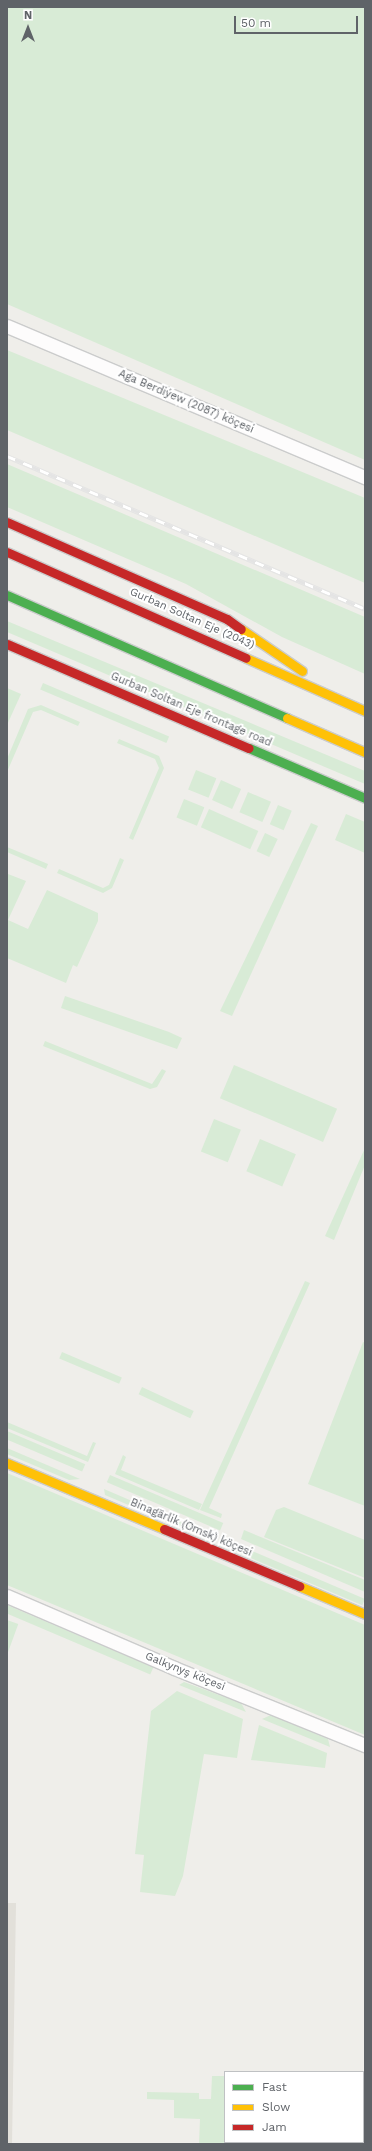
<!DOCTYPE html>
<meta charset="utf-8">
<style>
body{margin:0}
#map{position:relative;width:372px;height:2151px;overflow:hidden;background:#efeeea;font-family:"Work Sans",sans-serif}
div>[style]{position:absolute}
.education>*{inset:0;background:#e2e0da}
.green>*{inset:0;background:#d8ebd6;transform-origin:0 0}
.roads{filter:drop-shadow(1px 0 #cbcccc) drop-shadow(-1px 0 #cbcccc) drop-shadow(0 1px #cbcccc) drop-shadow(0 -1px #cbcccc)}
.street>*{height:13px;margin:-6.5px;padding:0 6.5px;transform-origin:6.5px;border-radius:6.5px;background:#fdfcfc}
.fast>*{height:9px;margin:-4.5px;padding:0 4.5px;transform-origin:4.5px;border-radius:4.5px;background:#4caf50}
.slow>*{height:9px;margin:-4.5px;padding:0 4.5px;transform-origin:4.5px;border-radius:4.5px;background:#ffc107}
.jam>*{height:9px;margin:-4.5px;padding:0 4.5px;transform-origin:4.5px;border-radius:4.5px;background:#c62828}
.rail>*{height:4.5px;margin-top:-2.25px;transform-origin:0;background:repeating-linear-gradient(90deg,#fff 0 9px,#e4e4e4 0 18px);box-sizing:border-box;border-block:1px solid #e4e4e4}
span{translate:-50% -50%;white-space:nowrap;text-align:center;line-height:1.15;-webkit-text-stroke:4px #fff;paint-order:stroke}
.street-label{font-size:11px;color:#5f6368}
.frame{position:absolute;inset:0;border:8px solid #5f6368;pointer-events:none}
.legend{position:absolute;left:224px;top:2071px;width:140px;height:72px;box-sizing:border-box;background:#fff;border:1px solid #bfc1c3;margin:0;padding:5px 7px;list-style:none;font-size:12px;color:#5f6368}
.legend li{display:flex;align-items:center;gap:8px;height:20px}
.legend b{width:20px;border:1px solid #bfc1c3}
.north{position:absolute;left:8px;top:8px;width:40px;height:40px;-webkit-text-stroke:3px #fff;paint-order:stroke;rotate:0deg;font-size:11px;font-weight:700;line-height:16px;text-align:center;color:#5f6368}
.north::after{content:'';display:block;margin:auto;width:14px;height:18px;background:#5f6368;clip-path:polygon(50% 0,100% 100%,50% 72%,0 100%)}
.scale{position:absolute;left:234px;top:16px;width:124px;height:18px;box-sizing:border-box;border:2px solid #5f6368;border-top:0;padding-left:5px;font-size:12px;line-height:14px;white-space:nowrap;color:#5f6368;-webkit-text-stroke:3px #fff;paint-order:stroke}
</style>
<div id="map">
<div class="education">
<div style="clip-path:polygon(7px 1903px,16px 1903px,12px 2144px,7px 2144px)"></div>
</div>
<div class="green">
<div style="clip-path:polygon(7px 7px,365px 7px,365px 460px,7px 304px)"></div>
<div style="clip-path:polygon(7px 350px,365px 498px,365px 583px,7px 430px)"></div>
<div style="clip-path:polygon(7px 464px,365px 617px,365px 674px,282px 637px,186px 584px,7px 507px)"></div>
<div style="clip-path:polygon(7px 621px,365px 771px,365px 784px,7px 632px)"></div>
<div style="left:43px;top:683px;width:137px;height:7px;rotate:23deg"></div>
<div style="clip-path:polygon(7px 688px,21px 694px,7px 725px)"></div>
<div style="clip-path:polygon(41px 705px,80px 722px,78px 726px,41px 710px,33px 712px,7px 772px,7px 759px,28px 709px)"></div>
<div style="clip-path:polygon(119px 739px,159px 756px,164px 768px,133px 840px,129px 838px,159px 768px,155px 759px,117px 743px)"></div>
<div style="left:196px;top:770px;width:22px;height:21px;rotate:22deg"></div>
<div style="left:221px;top:780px;width:22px;height:22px;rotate:24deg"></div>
<div style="left:248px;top:792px;width:25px;height:22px;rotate:23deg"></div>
<div style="left:184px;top:799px;width:22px;height:20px;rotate:22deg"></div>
<div style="left:278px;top:805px;width:15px;height:21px;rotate:23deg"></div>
<div style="left:209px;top:809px;width:54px;height:20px;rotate:24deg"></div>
<div style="clip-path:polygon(346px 814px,365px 822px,365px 853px,335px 840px)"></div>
<div style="clip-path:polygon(311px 823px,318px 826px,232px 1016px,220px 1011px)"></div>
<div style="left:265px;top:833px;width:14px;height:20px;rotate:25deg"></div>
<div style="clip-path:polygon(7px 847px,48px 864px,46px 869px,7px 852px)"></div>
<div style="clip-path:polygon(120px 858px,124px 860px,112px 888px,103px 893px,57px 873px,59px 869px,103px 888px,109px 885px)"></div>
<div style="clip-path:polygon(8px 874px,26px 881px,8px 920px,28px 929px,47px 890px,98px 913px,98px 921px,77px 967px,73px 965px,66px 983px,7px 958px)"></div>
<div style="clip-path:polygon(65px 996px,169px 1032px,182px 1038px,177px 1049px,61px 1008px)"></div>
<div style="clip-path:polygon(45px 1041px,152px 1084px,162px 1069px,166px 1071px,157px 1087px,150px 1089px,43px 1046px)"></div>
<div style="left:234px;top:1065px;width:112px;height:36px;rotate:23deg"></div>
<div style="left:214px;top:1119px;width:29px;height:35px;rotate:22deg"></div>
<div style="left:260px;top:1139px;width:39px;height:35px;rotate:23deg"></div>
<div style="clip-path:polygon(365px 1148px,365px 1165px,334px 1240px,325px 1236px)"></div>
<div style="clip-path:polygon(305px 1281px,310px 1283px,209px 1508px,222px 1514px,221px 1518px,200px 1510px)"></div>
<div style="clip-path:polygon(363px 1342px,365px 1343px,365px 1506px,308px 1484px)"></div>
<div style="left:62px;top:1352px;width:65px;height:7px;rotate:23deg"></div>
<div style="left:142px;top:1387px;width:57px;height:8px;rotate:25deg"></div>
<div style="clip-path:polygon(7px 1422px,87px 1456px,93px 1442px,96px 1443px,88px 1462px,7px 1428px)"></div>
<div style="left:7px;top:1431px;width:85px;height:8px;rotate:23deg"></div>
<div style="clip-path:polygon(7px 1448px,80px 1479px,69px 1480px,7px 1454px)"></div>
<div style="clip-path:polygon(123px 1455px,126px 1457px,121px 1470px,202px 1504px,199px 1510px,115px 1474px)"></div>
<div style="clip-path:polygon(7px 1473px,365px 1625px,365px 1735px,7px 1585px)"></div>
<div style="left:110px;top:1475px;width:123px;height:8px;rotate:23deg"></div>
<div style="clip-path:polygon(104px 1489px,216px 1537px,216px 1539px,213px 1541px,105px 1495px)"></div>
<div style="clip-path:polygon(284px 1507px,365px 1540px,365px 1578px,264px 1537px,276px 1510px)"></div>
<div style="clip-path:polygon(244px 1530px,365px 1580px,365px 1592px,241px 1539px)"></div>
<div style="left:238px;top:1545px;width:138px;height:7px;rotate:23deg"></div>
<div style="left:7px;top:1605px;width:159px;height:8px;rotate:23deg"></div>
<div style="left:7px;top:1620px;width:12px;height:38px;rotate:20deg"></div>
<div style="clip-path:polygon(184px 1682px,241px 1703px,246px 1712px,179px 1685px)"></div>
<div style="clip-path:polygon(177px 1691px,243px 1719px,237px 1758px,204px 1754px,183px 1876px,175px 1896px,140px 1892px,144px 1855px,135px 1854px,151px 1711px)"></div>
<div style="clip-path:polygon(271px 1715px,328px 1739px,330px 1747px,262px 1719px)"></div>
<div style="clip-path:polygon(259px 1725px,327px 1753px,325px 1768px,251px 1760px)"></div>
<div style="clip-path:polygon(212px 2076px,225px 2076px,225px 2142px,257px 2144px,199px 2144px,200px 2119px,174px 2118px,174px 2100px,147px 2099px,147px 2092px,199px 2093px,199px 2099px,211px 2099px)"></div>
</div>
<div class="roads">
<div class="street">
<div style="left:7px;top:326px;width:389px;rotate:22.9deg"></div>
<div style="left:7px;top:1596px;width:182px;rotate:23.3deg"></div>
<div style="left:174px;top:1668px;width:206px;rotate:22deg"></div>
</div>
<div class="fast">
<div style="left:7px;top:595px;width:306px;rotate:23.7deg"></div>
<div style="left:249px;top:748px;width:126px;rotate:23.3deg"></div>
</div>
<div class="slow">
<div style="left:241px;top:629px;width:74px;rotate:34.5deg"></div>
<div style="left:246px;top:658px;width:130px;rotate:24deg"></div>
<div style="left:287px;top:718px;width:85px;rotate:23.6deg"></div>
<div style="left:7px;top:1463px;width:170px;rotate:22.8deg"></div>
<div style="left:299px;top:1586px;width:72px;rotate:23deg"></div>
</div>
<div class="jam">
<div style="left:7px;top:522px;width:240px;rotate:23.8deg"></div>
<div style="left:227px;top:619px;width:17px;rotate:36deg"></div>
<div style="left:7px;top:552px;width:261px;rotate:23.9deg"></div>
<div style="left:7px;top:644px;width:263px;rotate:23.3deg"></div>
<div style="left:164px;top:1529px;width:147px;rotate:22.9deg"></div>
</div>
</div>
<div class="rail">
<div style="left:7px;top:456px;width:389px;rotate:23.1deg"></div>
</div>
<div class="street-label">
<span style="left:186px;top:402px;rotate:23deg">Aga Berdiýew (2087) köçesi</span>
<span style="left:192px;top:619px;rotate:24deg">Gurban Soltan Eje (2043)</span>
<span style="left:191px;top:710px;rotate:23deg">Gurban Soltan Eje frontage road</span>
<span style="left:191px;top:1528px;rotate:23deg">Binagärlik (Omsk) köçesi</span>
<span style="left:185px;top:1672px;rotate:22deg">Galkynyş köçesi</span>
</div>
<div class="frame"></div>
<ul class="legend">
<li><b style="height:5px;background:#4caf50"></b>Fast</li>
<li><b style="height:5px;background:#ffc107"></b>Slow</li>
<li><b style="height:5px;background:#c62828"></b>Jam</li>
</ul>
<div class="north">N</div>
<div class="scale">50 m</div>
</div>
